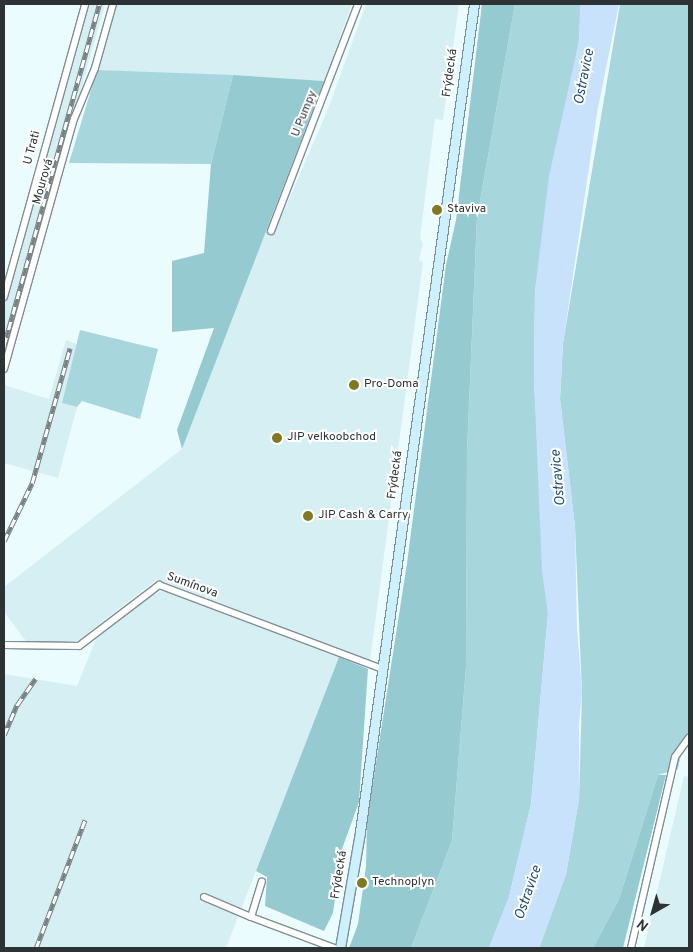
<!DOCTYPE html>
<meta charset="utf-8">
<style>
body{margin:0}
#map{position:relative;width:693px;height:952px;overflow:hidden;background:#ebfcfe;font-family:Overpass,sans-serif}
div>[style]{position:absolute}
.built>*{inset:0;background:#d6eff3}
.green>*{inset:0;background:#a7d7dd}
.forest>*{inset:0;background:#96cad1}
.water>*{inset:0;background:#c8e2fb}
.roads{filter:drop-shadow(1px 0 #808f92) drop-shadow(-1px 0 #808f92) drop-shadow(0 1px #808f92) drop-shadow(0 -1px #808f92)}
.street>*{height:6px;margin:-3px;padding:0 3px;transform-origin:3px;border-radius:3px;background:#fff}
.secondary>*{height:9px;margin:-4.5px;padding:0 4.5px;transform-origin:4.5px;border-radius:4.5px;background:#cdf0fe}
.rail>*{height:4.5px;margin-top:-2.25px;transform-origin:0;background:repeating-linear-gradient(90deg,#fff 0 8px,#778183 0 16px);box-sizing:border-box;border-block:1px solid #778183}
.dots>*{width:14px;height:14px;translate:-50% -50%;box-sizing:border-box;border:2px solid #fff;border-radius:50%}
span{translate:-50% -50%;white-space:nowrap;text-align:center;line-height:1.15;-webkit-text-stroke:4px #fff;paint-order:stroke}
.street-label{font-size:12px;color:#2d3334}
.poi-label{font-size:12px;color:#2d3334}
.left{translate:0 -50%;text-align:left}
.water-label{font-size:14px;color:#1e4e76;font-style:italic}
.frame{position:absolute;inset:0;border:5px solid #2d3334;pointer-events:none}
.north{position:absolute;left:628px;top:887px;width:50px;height:50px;-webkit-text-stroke:4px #fff;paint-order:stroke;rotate:218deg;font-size:14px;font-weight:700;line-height:20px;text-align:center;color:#2d3334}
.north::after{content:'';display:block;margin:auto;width:18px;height:22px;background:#2d3334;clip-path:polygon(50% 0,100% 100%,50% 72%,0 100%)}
</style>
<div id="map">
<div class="built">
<div style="clip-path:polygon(88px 4px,105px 4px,4px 364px,4px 304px)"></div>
<div style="clip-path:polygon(116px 4px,352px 4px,324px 81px,97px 70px)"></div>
<div style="clip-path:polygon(366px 4px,459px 4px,443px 120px,435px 119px,420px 238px,423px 244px,419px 260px,423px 262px,370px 661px,157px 579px,75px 643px,26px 641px,4px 612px,4px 587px,182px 449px,265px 232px,274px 234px,328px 109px)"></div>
<div style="clip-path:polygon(66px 340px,77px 344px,62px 403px,77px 407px,58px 478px,4px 463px,4px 385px,49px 399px)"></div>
<div style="clip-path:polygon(163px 591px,339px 657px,226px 948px,4px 948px,4px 674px,77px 686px,96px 639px,152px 595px)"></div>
<div style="clip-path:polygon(684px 776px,689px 777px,689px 948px,644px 948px)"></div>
</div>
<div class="green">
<div style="clip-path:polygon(515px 4px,581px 4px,579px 41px,535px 290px,534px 382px,548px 614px,531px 804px,509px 897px,489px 948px,411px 948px,452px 841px,466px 667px,467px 452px,477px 218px)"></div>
<div style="clip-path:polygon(620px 4px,689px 4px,689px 734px,685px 736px,678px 769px,658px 775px,619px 899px,593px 948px,539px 948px,566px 874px,579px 799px,582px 693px,575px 527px,560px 399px,563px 343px)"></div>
<div style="clip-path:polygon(97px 70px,233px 75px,211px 164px,69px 163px)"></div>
<div style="clip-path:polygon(80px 330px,158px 349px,140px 419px,82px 401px,77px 407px,62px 403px)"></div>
</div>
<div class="forest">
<div style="clip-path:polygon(482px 4px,515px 4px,477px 218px,467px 452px,466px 667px,452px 841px,411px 948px,349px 948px,358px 924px,366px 866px,367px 821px,407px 563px,446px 265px,456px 220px)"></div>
<div style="clip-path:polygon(233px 75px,324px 81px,182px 449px,177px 430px,214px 328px,172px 332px,172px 261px,204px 253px,211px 164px)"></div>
<div style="clip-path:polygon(339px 657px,368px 669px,359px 802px,342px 849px,333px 913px,324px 931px,265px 906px,267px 877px,256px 871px)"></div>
<div style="clip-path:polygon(658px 775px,666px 775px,623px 948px,593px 948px,619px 899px)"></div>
</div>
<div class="water">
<div style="clip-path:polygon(580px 4px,619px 4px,597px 113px,563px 343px,560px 399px,575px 527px,577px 629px,582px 693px,579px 723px,579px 799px,566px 874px,539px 948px,489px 948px,509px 897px,531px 804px,548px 614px,542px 571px,534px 382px,535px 290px,549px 176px,579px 41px)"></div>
</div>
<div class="roads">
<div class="street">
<div style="left:271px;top:231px;width:243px;rotate:-69deg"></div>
<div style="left:4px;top:297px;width:304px;rotate:-74.5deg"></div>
<div style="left:4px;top:369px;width:260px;rotate:-74.4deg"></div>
<div style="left:74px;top:119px;width:55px;rotate:-67.6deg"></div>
<div style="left:95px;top:68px;width:66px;rotate:-74.3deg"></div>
<div style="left:4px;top:645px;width:75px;rotate:0.8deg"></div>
<div style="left:79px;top:646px;width:101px;rotate:-37.3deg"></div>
<div style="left:159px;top:585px;width:238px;rotate:20.6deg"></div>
<div style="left:204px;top:897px;width:51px;rotate:23.1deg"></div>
<div style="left:251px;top:917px;width:37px;rotate:-73deg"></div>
<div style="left:251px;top:917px;width:89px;rotate:20.5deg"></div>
<div style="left:631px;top:948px;width:196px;rotate:-77deg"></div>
<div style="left:675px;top:757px;width:24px;rotate:-54deg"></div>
</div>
<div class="secondary">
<div style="left:340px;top:948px;width:118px;rotate:-80.2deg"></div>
<div style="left:360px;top:832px;width:836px;rotate:-82.16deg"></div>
</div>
</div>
<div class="rail">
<div style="left:4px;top:345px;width:354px;rotate:-74.4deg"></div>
<div style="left:4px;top:541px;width:64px;rotate:-64.2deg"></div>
<div style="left:32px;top:483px;width:140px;rotate:-74.3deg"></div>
<div style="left:4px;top:735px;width:33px;rotate:-67deg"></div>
<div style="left:17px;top:705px;width:32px;rotate:-55deg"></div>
<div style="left:36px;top:948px;width:137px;rotate:-69.1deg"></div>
</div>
<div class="dots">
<div style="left:437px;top:210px;background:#7e7a21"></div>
<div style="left:354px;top:385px;background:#7e7a21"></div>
<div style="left:277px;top:438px;background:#7e7a21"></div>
<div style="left:308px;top:516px;background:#7e7a21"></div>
<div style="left:362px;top:883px;background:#7e7a21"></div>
</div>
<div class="street-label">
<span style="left:451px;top:73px;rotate:-82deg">Frýdecká</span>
<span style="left:305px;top:114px;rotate:-68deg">U Pumpy</span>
<span style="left:33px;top:148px;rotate:-75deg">U Trati</span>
<span style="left:44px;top:182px;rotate:-74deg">Mourová</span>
<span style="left:396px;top:475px;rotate:-82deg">Frýdecká</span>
<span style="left:192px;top:586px;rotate:20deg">Sumínova</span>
<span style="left:340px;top:875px;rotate:-81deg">Frýdecká</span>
</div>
<div class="poi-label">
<span class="left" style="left:447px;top:210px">Staviva</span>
<span class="left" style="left:364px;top:385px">Pro-Doma</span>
<span class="left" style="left:287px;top:438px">JIP velkoobchod</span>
<span class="left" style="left:318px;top:516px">JIP Cash &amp; Carry</span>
<span class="left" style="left:372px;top:883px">Technoplyn</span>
</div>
<div class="water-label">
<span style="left:585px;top:77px;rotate:-79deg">Ostravice</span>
<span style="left:559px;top:478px;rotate:-95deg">Ostravice</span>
<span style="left:529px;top:893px;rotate:-71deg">Ostravice</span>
</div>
<div class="frame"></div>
<div class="north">N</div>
</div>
